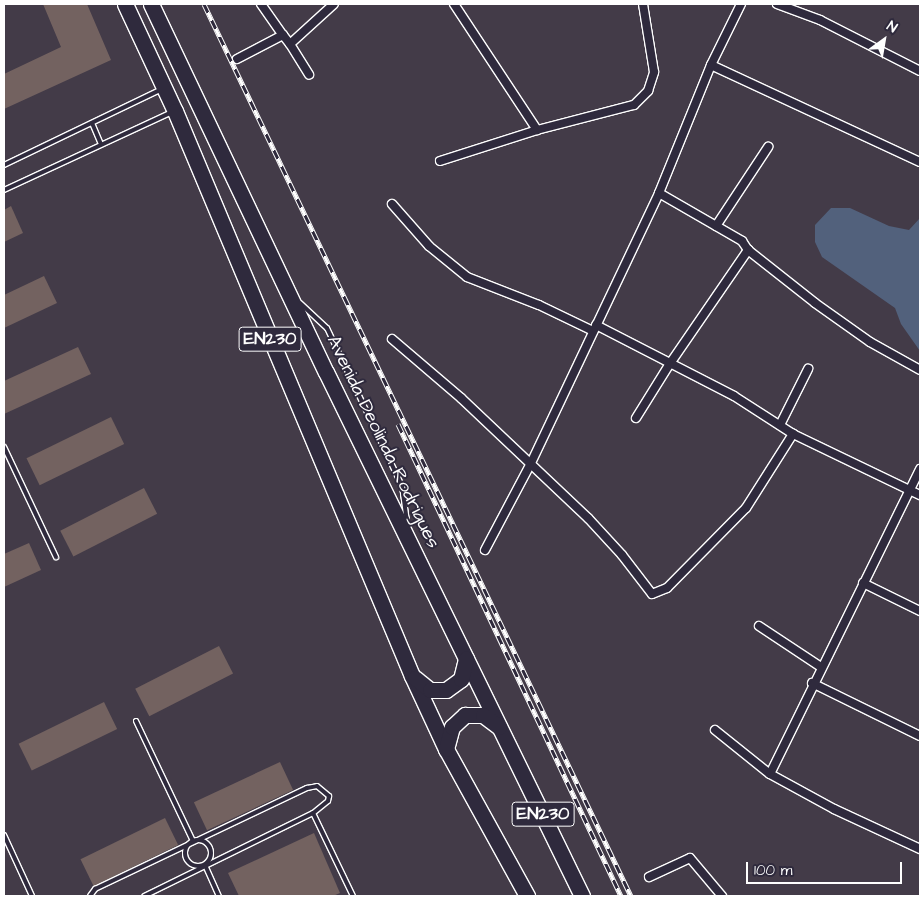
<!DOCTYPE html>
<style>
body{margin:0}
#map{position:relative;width:924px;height:900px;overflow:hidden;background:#433b48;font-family:"Architects Daughter",sans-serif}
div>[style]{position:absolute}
.water>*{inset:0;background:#52617c}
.building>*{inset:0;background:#736260;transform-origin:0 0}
.roads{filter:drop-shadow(1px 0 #fff) drop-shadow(-1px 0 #fff) drop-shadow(0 1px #fff) drop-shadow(0 -1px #fff)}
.lane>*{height:4px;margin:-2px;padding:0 2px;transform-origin:2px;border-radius:2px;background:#2f2a3d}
.lane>.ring{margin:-2px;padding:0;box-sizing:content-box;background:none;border:4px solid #2f2a3d;border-radius:50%}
.street>*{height:8px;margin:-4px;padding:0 4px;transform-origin:4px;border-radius:4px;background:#2f2a3d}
.highway>*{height:15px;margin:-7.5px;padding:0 7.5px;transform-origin:7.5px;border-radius:7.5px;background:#2f2a3d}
.rail>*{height:5px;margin-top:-2.5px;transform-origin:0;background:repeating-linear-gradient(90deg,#2f2a3d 0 9px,#fff 0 18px);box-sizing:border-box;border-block:1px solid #fff}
span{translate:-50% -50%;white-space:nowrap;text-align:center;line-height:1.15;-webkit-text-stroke:4px #2f2a3d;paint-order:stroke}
.shield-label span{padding:1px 4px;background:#2f2a3d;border:1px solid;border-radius:4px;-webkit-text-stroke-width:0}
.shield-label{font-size:18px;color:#fff;font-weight:700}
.street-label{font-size:19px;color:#fff}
.frame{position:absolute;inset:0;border:5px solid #fff;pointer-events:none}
.north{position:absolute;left:859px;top:15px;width:50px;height:50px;-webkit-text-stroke:4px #2f2a3d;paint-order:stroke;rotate:32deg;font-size:14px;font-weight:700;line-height:20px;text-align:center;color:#fff}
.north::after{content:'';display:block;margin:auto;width:18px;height:22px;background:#fff;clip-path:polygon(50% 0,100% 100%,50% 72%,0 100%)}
.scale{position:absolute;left:746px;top:862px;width:156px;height:22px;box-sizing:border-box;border:2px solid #fff;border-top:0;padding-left:6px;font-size:15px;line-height:18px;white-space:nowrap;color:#fff;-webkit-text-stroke:4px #2f2a3d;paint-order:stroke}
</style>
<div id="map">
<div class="water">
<div style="clip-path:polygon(831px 208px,850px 208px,889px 226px,909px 230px,920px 218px,920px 351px,901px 324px,895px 308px,822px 257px,815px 242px,815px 225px)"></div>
</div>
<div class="building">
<div style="clip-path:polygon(43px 4px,87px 4px,111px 60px,4px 109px,4px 74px,61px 47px)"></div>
<div style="clip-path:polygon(11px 206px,23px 233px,4px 242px,4px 210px)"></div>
<div style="clip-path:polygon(44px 276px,57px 303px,4px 328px,4px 295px)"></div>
<div style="clip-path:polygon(78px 347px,91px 374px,4px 414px,4px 381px)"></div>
<div style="left:111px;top:417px;width:30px;height:94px;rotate:64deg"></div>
<div style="left:144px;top:488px;width:29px;height:94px;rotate:63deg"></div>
<div style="clip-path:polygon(29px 543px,41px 570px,4px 587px,4px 554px)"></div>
<div style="left:219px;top:646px;width:31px;height:94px;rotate:63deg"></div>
<div style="left:104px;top:702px;width:30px;height:95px;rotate:64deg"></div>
<div style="left:280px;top:762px;width:31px;height:95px;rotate:65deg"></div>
<div style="left:165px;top:818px;width:30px;height:94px;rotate:64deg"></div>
<div style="clip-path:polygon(314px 833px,340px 893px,333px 896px,239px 896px,228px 873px)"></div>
</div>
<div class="roads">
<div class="lane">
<div style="left:92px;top:123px;width:23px;rotate:67deg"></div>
<div style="left:4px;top:165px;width:175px;rotate:-25.7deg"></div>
<div style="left:4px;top:190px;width:185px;rotate:-24.9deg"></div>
<div style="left:300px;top:303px;width:37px;rotate:43deg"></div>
<div style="left:327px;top:328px;width:175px;rotate:64.6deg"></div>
<div style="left:402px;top:486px;width:36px;rotate:82deg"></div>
<div style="left:4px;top:447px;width:122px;rotate:64.7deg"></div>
<div style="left:136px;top:721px;width:133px;rotate:64.6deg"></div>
<div style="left:313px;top:813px;width:92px;rotate:64.3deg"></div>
<div style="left:4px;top:835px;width:67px;rotate:65.3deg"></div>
<div class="ring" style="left:185px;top:840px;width:22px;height:22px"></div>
<div style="left:205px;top:865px;width:34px;rotate:66deg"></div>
<div style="left:90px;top:896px;width:9px;rotate:-54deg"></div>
<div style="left:95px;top:889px;width:235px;rotate:-25.5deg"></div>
<div style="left:307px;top:788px;width:10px;rotate:-11deg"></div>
<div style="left:317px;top:786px;width:16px;rotate:40deg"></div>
<div style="left:329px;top:796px;width:5px;rotate:101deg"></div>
<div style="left:328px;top:801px;width:19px;rotate:141deg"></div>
<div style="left:313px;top:813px;width:188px;rotate:153.8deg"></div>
</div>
<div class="street">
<div style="left:261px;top:4px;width:38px;rotate:55deg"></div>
<div style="left:454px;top:4px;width:151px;rotate:56.6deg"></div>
<div style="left:777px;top:4px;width:46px;rotate:20.4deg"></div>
<div style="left:820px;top:20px;width:112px;rotate:27deg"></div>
<div style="left:290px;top:44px;width:36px;rotate:58deg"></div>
<div style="left:237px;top:59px;width:52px;rotate:-27.6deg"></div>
<div style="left:283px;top:35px;width:11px;rotate:52deg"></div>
<div style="left:290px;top:44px;width:59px;rotate:-42.3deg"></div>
<div style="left:711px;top:65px;width:230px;rotate:24.9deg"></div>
<div style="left:440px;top:161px;width:102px;rotate:-17.7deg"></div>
<div style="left:537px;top:130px;width:100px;rotate:-14.5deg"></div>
<div style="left:634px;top:105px;width:20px;rotate:-45deg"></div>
<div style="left:648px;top:91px;width:20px;rotate:-72deg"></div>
<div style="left:654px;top:72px;width:69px;rotate:-99.2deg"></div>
<div style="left:659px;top:193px;width:96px;rotate:30deg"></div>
<div style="left:742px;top:241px;width:11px;rotate:56deg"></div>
<div style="left:748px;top:250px;width:85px;rotate:38.3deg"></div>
<div style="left:815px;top:303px;width:67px;rotate:35.3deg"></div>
<div style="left:870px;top:342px;width:57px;rotate:29.2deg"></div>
<div style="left:392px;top:204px;width:56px;rotate:48.6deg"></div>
<div style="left:429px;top:246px;width:49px;rotate:39.2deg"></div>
<div style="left:467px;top:277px;width:77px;rotate:21.3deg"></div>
<div style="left:539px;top:305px;width:60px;rotate:25.7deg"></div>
<div style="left:716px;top:226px;width:95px;rotate:-56.6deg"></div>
<div style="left:596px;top:325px;width:155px;rotate:27.2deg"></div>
<div style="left:734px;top:396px;width:70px;rotate:32.8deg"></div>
<div style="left:793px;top:434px;width:141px;rotate:25.7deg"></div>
<div style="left:392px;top:339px;width:91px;rotate:40.5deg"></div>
<div style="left:461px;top:398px;width:175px;rotate:43.4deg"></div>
<div style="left:588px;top:518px;width:50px;rotate:47.4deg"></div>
<div style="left:622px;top:555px;width:49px;rotate:52.4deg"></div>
<div style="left:652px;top:594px;width:16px;rotate:-22deg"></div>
<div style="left:667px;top:588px;width:112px;rotate:-45.4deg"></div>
<div style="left:746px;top:508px;width:88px;rotate:-57.6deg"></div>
<div style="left:636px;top:418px;width:62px;rotate:-58.1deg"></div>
<div style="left:669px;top:365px;width:140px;rotate:-55.5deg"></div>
<div style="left:780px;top:425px;width:63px;rotate:-63.4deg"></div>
<div style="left:485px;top:550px;width:98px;rotate:-62.1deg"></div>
<div style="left:531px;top:463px;width:299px;rotate:-64.6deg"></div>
<div style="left:659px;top:193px;width:138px;rotate:-67.9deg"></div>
<div style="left:711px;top:65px;width:68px;rotate:-63.8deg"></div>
<div style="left:863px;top:583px;width:64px;rotate:26.2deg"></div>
<div style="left:759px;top:626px;width:74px;rotate:33.5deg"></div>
<div style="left:812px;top:683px;width:120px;rotate:26.1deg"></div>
<div style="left:715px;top:730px;width:70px;rotate:38.7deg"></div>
<div style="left:770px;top:774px;width:73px;rotate:28.7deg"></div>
<div style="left:834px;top:809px;width:95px;rotate:24.9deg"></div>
<div style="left:770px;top:774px;width:340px;rotate:-63.8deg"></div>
<div style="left:649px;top:877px;width:45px;rotate:-24.9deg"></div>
<div style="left:690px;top:858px;width:50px;rotate:49.9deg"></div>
</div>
<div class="highway">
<div style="left:125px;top:4px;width:118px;rotate:65deg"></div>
<div style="left:175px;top:111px;width:613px;rotate:67.24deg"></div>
<div style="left:412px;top:676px;width:81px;rotate:65deg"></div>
<div style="left:446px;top:749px;width:168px;rotate:61.1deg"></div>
<div style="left:151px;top:4px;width:407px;rotate:64.6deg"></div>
<div style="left:326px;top:372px;width:583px;rotate:63.96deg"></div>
<div style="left:415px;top:678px;width:19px;rotate:39deg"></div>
<div style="left:430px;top:690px;width:16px"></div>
<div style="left:446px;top:690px;width:19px;rotate:-36deg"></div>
<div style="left:461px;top:679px;width:21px;rotate:-76deg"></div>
<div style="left:446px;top:749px;width:23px;rotate:-75deg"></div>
<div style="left:452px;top:727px;width:18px;rotate:-43deg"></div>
<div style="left:465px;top:715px;width:18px"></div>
<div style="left:483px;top:715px;width:20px;rotate:37deg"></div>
</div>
</div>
<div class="rail">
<div style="left:204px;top:4px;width:989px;rotate:64.42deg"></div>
<div style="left:398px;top:424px;width:522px;rotate:64.71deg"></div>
</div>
<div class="shield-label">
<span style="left:270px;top:339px">EN230</span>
<span style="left:543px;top:814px">EN230</span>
</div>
<div class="street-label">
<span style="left:383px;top:442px;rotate:64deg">Avenida Deolinda Rodrigues</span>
</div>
<div class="frame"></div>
<div class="north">N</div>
<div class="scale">100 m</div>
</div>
